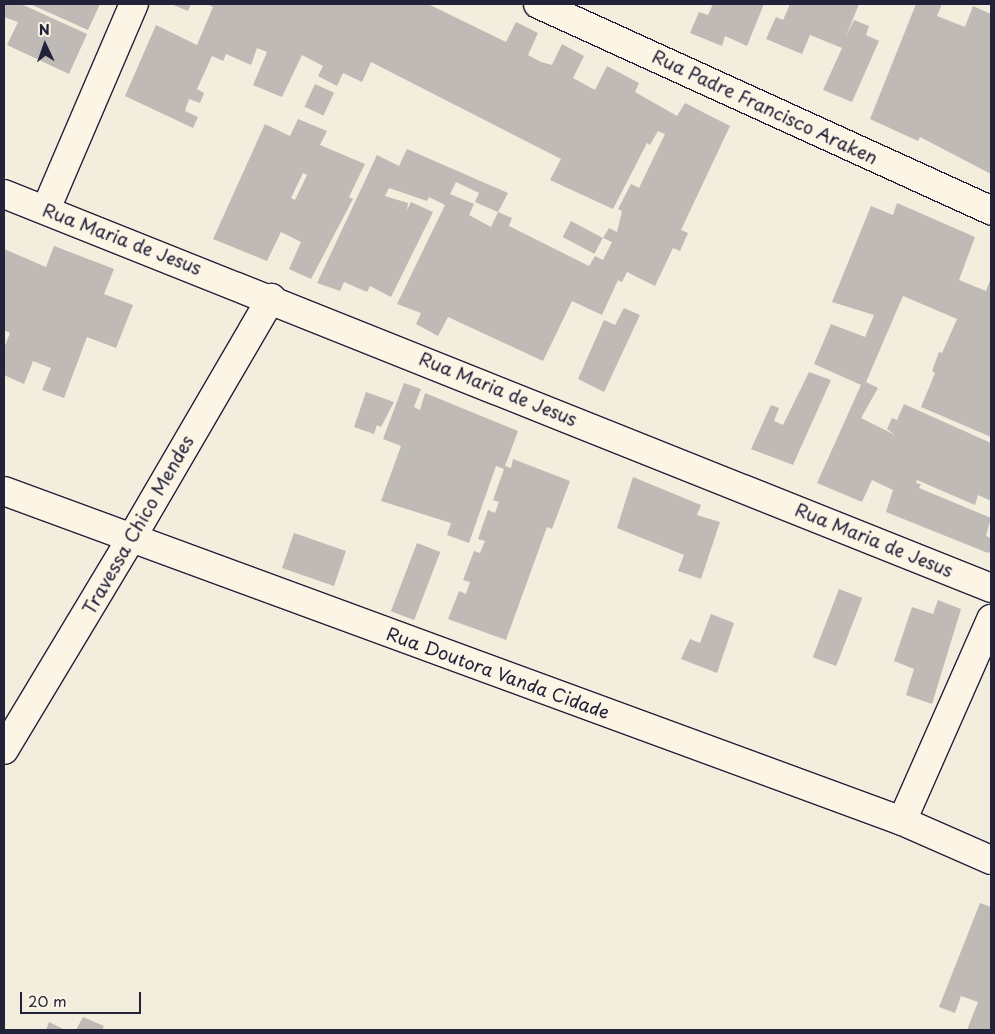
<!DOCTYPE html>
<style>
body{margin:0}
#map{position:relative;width:995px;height:1034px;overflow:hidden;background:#f3edde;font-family:"Playpen Sans",sans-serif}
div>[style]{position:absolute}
.building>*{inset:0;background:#bfbab6;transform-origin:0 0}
.roads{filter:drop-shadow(1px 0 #22223b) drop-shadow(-1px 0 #22223b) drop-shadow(0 1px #22223b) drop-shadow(0 -1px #22223b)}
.street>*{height:28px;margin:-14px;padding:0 14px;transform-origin:14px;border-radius:14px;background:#fcf5e5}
span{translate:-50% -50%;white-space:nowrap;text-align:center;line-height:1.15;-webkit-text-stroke:4px #fcf5e5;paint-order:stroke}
.street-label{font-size:18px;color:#22223b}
.frame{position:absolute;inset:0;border:5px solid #22223b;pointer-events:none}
.north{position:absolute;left:20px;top:20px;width:50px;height:50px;-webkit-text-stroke:4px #fcf5e5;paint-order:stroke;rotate:357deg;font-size:14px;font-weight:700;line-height:20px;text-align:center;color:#22223b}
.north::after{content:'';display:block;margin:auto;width:18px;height:22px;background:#22223b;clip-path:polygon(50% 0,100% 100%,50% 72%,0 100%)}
.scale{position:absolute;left:20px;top:992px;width:121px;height:22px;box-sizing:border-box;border:2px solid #22223b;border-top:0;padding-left:6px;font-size:15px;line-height:18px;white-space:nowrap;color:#22223b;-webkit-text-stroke:4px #fcf5e5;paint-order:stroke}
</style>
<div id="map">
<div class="building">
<div style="clip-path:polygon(4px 4px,21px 4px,87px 34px,69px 74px,7px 45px,18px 22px,4px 17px)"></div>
<div style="clip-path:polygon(30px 4px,100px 4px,88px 30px)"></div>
<div style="clip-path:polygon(171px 4px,191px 4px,188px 11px)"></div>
<div style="clip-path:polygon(207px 4px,428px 4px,506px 42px,516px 22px,538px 33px,528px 55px,541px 62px,552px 65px,562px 44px,584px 56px,573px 78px,595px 90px,607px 66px,639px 83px,635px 92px,677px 116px,685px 103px,730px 126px,681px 230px,688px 233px,680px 251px,673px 248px,655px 286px,627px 272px,622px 282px,618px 280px,602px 315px,572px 301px,543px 361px,448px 317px,438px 336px,416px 324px,421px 313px,397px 304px,445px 205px,429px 197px,427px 201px,389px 188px,385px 196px,408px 203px,407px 210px,411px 202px,433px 212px,391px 297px,370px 286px,367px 292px,344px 282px,340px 291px,317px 283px,377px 155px,399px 166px,407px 149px,508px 193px,498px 212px,475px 202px,479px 193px,456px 182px,450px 194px,474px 204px,469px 215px,491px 227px,498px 212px,512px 218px,509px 226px,589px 266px,595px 256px,603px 260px,612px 242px,603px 238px,609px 228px,617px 232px,622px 211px,618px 209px,631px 184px,639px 188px,665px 134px,658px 131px,650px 145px,647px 143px,613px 209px,550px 180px,561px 159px,371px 62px,362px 82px,343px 73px,337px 86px,318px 76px,323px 66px,302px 55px,282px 97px,253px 85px,267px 52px,257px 48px,251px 65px,226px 54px,223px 61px,212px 56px,197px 89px,204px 93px,200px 103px,189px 99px,185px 111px,198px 117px,193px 128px,125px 96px,156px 25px,197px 45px,213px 7px)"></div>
<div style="clip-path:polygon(713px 4px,764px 4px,747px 46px,725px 36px,722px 46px,690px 33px,699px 12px,708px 15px)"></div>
<div style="clip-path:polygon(790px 4px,859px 4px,846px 36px,854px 20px,869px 26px,866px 35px,879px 41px,852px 102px,823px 90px,842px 48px,810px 35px,802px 54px,766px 39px,776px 17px,783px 20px)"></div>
<div style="clip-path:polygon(916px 4px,942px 4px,937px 16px,965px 27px,973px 6px,991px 14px,991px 174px,920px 137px,918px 141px,870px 119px)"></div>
<div style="left:315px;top:84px;width:21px;height:25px;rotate:25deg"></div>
<div style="clip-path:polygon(evenodd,298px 119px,327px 131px,320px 145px,365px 164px,349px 197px,353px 199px,311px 279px,289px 269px,301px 242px,281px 232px,267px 261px,213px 239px,265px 124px,290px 136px,298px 119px,303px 173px,307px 175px,295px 200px,291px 198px,303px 173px)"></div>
<div style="clip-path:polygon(897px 203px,975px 237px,959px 280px,986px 291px,991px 278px,991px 437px,921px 407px,935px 373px,932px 371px,939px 352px,942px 353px,957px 319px,903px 296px,866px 382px,878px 388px,861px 418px,895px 435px,887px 429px,892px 418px,897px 420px,904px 404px,991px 443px,991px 501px,978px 495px,975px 505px,917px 480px,916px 483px,921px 484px,919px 488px,991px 518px,986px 536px,991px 538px,991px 551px,988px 553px,886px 512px,893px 490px,872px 480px,862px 502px,817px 483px,861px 385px,814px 364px,831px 324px,865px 337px,874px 315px,832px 302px,871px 206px,893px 215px)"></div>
<div style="left:571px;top:221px;width:36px;height:18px;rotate:28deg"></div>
<div style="clip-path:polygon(54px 246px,114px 269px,104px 294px,133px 305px,116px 348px,87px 337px,64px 398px,42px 390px,51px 368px,33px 361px,24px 384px,4px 375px,4px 348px,10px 333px,4px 330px,4px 249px,46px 267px)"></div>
<div style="clip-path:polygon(624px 308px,640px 315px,604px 392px,578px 379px,604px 320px,615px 325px)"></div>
<div style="clip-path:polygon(809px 372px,831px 380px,793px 465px,751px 449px,771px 405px,779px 408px,774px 421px,783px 425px)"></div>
<div style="clip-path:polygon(404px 383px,421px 389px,414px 407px,420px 410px,425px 393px,518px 431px,505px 466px,511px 468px,513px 459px,570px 481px,552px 529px,547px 527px,506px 640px,448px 619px,459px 591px,466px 594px,470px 582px,463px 580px,474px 551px,480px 553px,485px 541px,478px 539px,488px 510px,495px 513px,499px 502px,493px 500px,504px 469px,496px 466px,469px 543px,447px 535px,451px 523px,381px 501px,401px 446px,383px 439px)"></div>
<div style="clip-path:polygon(366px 392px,394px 402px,381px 427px,377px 425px,374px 434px,354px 427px)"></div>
<div style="clip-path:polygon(633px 477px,701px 505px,697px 515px,720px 522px,701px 579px,678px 571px,684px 555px,617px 528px)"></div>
<div style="left:294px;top:533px;width:55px;height:37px;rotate:19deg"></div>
<div style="left:417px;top:543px;width:25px;height:73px;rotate:21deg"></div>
<div style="left:839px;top:589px;width:25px;height:73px;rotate:21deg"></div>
<div style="clip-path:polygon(938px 600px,961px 609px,932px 704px,906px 695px,914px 669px,894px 661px,912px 607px,933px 614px)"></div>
<div style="clip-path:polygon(711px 614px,734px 623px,717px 673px,681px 659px,690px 639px,700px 643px)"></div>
<div style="clip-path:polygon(980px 903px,991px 907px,991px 1030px,967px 1030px,978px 1002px,961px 996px,955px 1013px,939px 1007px)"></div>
<div style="clip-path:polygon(83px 1017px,104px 1026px,102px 1030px,76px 1030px)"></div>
<div style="clip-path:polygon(49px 1022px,65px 1030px,46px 1030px)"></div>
</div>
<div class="roads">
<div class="street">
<div style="left:538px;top:4px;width:498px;rotate:24.5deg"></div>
<div style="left:4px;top:194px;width:1063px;rotate:21.76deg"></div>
<div style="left:46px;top:209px;width:223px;rotate:-66.8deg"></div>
<div style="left:4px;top:491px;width:957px;rotate:20.18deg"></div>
<div style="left:902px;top:821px;width:97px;rotate:23.7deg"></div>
<div style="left:4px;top:750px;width:246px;rotate:-59deg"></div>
<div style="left:131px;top:539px;width:279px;rotate:-59.8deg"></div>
<div style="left:902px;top:821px;width:221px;rotate:-66.2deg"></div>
</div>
</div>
<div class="street-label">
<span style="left:765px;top:107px;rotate:25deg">Rua Padre Francisco Araken</span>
<span style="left:122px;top:239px;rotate:21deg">Rua Maria de Jesus</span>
<span style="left:498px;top:389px;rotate:22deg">Rua Maria de Jesus</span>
<span style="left:138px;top:525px;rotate:-60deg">Travessa Chico Mendes</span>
<span style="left:874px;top:540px;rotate:22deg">Rua Maria de Jesus</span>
<span style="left:498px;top:673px;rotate:20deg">Rua Doutora Vanda Cidade</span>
</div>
<div class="frame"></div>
<div class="north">N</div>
<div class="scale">20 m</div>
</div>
